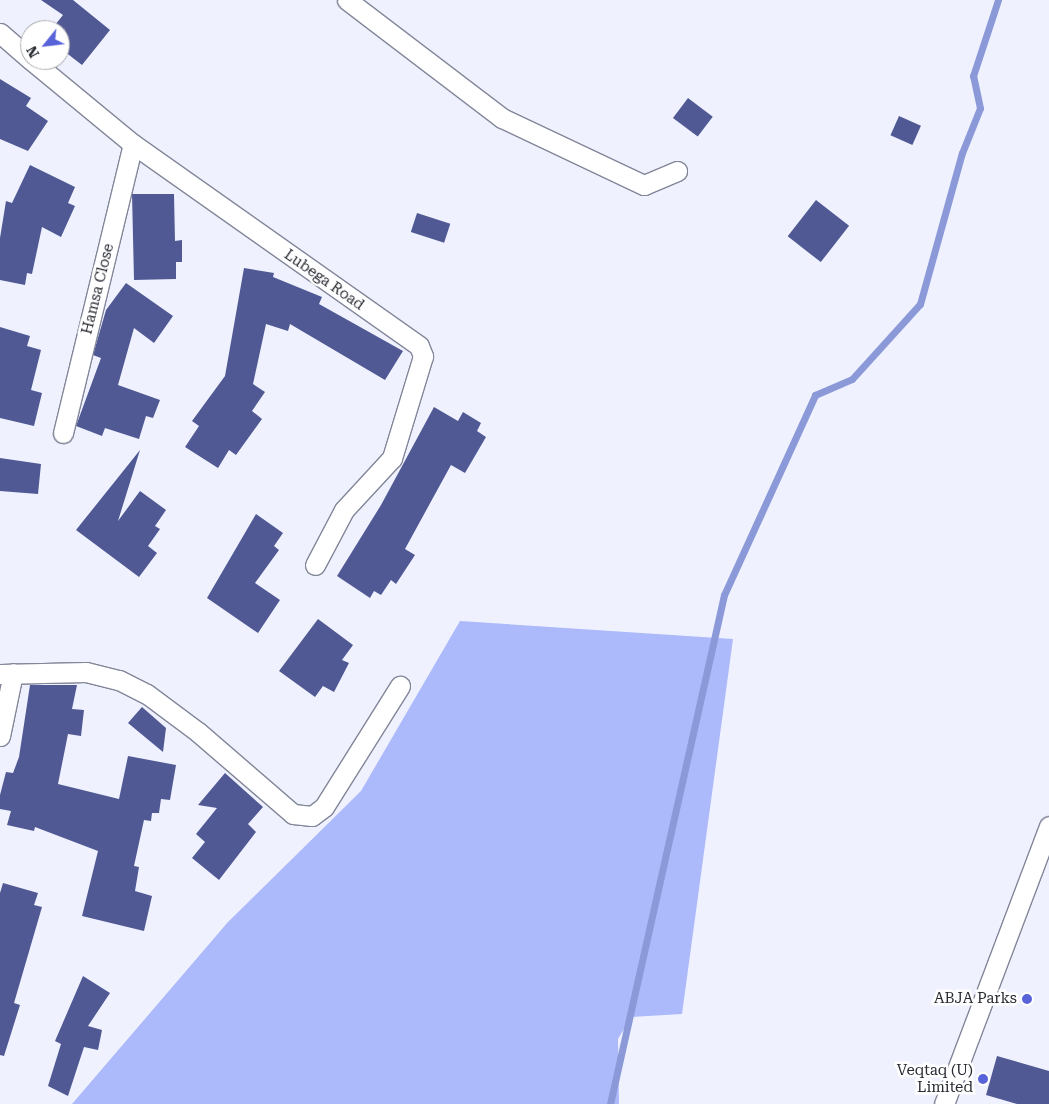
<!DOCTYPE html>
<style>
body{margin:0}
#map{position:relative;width:1049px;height:1104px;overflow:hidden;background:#eff2fe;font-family:"Roboto Serif",serif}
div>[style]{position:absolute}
.forest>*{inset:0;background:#acb9fb}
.stream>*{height:7px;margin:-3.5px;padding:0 3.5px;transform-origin:3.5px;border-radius:3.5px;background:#8c99d8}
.building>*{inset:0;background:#505994;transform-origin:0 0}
.roads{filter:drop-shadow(1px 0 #828699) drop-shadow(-1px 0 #828699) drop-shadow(0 1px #828699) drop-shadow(0 -1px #828699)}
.minor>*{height:19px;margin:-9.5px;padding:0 9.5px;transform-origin:9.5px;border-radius:9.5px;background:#fff}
.dots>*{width:14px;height:14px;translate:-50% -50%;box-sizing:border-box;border:2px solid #fff;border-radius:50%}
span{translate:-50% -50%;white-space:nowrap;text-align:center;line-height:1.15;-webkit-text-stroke:5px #fff;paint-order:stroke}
.street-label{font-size:15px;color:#2a2c34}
.poi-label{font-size:15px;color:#2a2c34}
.right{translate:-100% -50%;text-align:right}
.north{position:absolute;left:20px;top:20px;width:50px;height:50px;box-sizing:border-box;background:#fff;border:1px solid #aaabae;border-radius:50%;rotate:241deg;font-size:14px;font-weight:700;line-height:20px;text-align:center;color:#2a2c34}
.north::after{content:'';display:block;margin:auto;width:18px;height:22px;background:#5863da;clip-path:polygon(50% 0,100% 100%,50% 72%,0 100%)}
</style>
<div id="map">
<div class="forest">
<div style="clip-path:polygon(460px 621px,733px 639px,682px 1014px,631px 1017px,618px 1039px,619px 1104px,72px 1104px,228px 922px,361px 791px)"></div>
</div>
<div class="stream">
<div style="left:610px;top:1104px;width:522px;rotate:-77.38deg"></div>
<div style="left:724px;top:595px;width:220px;rotate:-65.5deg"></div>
<div style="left:815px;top:395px;width:40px;rotate:-23.4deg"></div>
<div style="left:852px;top:379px;width:101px;rotate:-47.8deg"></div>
<div style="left:920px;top:304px;width:157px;rotate:-74.5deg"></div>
<div style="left:962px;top:153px;width:48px;rotate:-68.2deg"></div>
<div style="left:980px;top:108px;width:33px;rotate:-102deg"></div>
<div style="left:973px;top:76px;width:80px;rotate:-71.8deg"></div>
</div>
<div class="building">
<div style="clip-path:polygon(41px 0,73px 0,110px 30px,82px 65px,60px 48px,60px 30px,51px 30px,63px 15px)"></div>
<div style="clip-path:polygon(0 79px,31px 98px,26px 106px,48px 121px,28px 151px,0 139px)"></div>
<div style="left:688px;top:98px;width:31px;height:25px;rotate:37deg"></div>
<div style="left:899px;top:116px;width:24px;height:21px;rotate:24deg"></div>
<div style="clip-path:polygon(30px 165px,75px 187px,68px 203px,75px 206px,61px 237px,42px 227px,32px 274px,27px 273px,25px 285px,0 280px,0 238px,6px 201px,12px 203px)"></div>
<div style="clip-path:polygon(132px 194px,174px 194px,175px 241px,182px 240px,182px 262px,176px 262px,176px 279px,134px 280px)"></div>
<div style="left:816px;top:200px;width:42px;height:46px;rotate:38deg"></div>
<div style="left:417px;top:213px;width:35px;height:20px;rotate:18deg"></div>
<div style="clip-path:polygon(244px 268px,274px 273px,273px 277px,322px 297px,319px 304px,403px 351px,385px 380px,290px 324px,288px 331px,266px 324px,253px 384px,265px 392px,252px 411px,262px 419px,236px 455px,229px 450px,218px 468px,185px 447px,199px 426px,192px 421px,225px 376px)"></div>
<div style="clip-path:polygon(126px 283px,173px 316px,154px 343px,134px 328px,118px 385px,160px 400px,153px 418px,146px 416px,139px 439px,105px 428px,102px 436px,76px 426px,101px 358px,93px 355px,106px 310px)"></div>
<div style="clip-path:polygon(0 327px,30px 336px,27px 346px,41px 350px,31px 390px,42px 393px,34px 426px,0 418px)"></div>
<div style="clip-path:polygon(434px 407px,458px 421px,463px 412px,481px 423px,477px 431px,486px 437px,465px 473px,451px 465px,405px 549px,415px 555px,396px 584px,391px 580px,381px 595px,374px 591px,370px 598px,337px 576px,381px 505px)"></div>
<div style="clip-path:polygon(140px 450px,118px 521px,140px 491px,166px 510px,155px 526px,160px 529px,148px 546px,157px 553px,139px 577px,76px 530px)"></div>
<div style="clip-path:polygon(0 458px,41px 464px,38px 494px,0 491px)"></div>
<div style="clip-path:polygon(256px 514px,283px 533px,274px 546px,279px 550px,255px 583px,280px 600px,258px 633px,207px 598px)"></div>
<div style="clip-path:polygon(318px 619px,353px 645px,342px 660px,349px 663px,334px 692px,323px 686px,315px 697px,279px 671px)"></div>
<div style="clip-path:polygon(30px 685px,77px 685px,72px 709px,84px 710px,81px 736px,68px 734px,58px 784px,119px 799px,128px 756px,176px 765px,170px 800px,161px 799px,159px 813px,152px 813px,151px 821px,144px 820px,134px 866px,139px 867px,135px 891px,152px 896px,144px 931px,82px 916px,98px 851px,35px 827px,34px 831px,7px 825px,11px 811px,0 809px,0 795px,6px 772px,13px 773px,19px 757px)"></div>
<div style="clip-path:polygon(142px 707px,166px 728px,163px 752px,128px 723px)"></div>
<div style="clip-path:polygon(225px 773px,263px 807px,248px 824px,256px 832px,219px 880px,192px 858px,205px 842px,196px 834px,217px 808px,198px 805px)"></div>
<div style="clip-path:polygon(3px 883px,38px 893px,34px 905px,42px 907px,14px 1003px,20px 1005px,4px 1056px,0 1055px,0 893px)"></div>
<div style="clip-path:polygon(83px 976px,110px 993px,88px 1026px,102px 1030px,98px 1050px,84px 1047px,68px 1096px,48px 1086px,61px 1044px,55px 1041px)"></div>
<div style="clip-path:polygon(997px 1056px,1049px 1071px,1049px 1104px,1017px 1104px,986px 1095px)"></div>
</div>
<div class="roads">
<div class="minor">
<div style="left:347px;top:0;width:195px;rotate:37.3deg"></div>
<div style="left:502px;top:118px;width:157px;rotate:25.3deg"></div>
<div style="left:644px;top:185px;width:36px;rotate:-23deg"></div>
<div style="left:0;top:33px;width:40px;rotate:41deg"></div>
<div style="left:31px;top:60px;width:132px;rotate:39.5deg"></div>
<div style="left:133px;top:144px;width:350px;rotate:35.2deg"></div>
<div style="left:419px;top:346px;width:11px;rotate:68deg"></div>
<div style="left:423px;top:356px;width:107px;rotate:106.9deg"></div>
<div style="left:392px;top:458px;width:71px;rotate:132.7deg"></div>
<div style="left:344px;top:510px;width:62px;rotate:117.8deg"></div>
<div style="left:63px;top:433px;width:297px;rotate:-76.4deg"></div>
<div style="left:0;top:674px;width:86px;rotate:-1.3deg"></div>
<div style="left:86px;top:672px;width:34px;rotate:14deg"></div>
<div style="left:119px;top:680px;width:31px;rotate:27deg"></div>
<div style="left:147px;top:694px;width:64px;rotate:36.7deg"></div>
<div style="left:198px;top:732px;width:125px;rotate:40.8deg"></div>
<div style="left:293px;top:814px;width:19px;rotate:6deg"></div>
<div style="left:312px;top:816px;width:15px;rotate:-37deg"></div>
<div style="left:324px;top:807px;width:143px;rotate:-57.9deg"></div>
<div style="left:0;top:736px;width:64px;rotate:-78.3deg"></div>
<div style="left:944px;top:1104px;width:297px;rotate:-69.3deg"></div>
</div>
</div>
<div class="dots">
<div style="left:1027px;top:999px;background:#5863da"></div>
<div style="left:983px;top:1079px;background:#5863da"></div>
</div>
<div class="street-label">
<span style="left:324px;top:280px;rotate:35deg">Lubega Road</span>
<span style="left:98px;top:289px;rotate:-76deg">Hamsa Close</span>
</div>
<div class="poi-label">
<span class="right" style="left:1017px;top:999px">ABJA Parks</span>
<span class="right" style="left:973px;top:1079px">Veqtaq (U)<br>Limited</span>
</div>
<div class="north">N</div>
</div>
